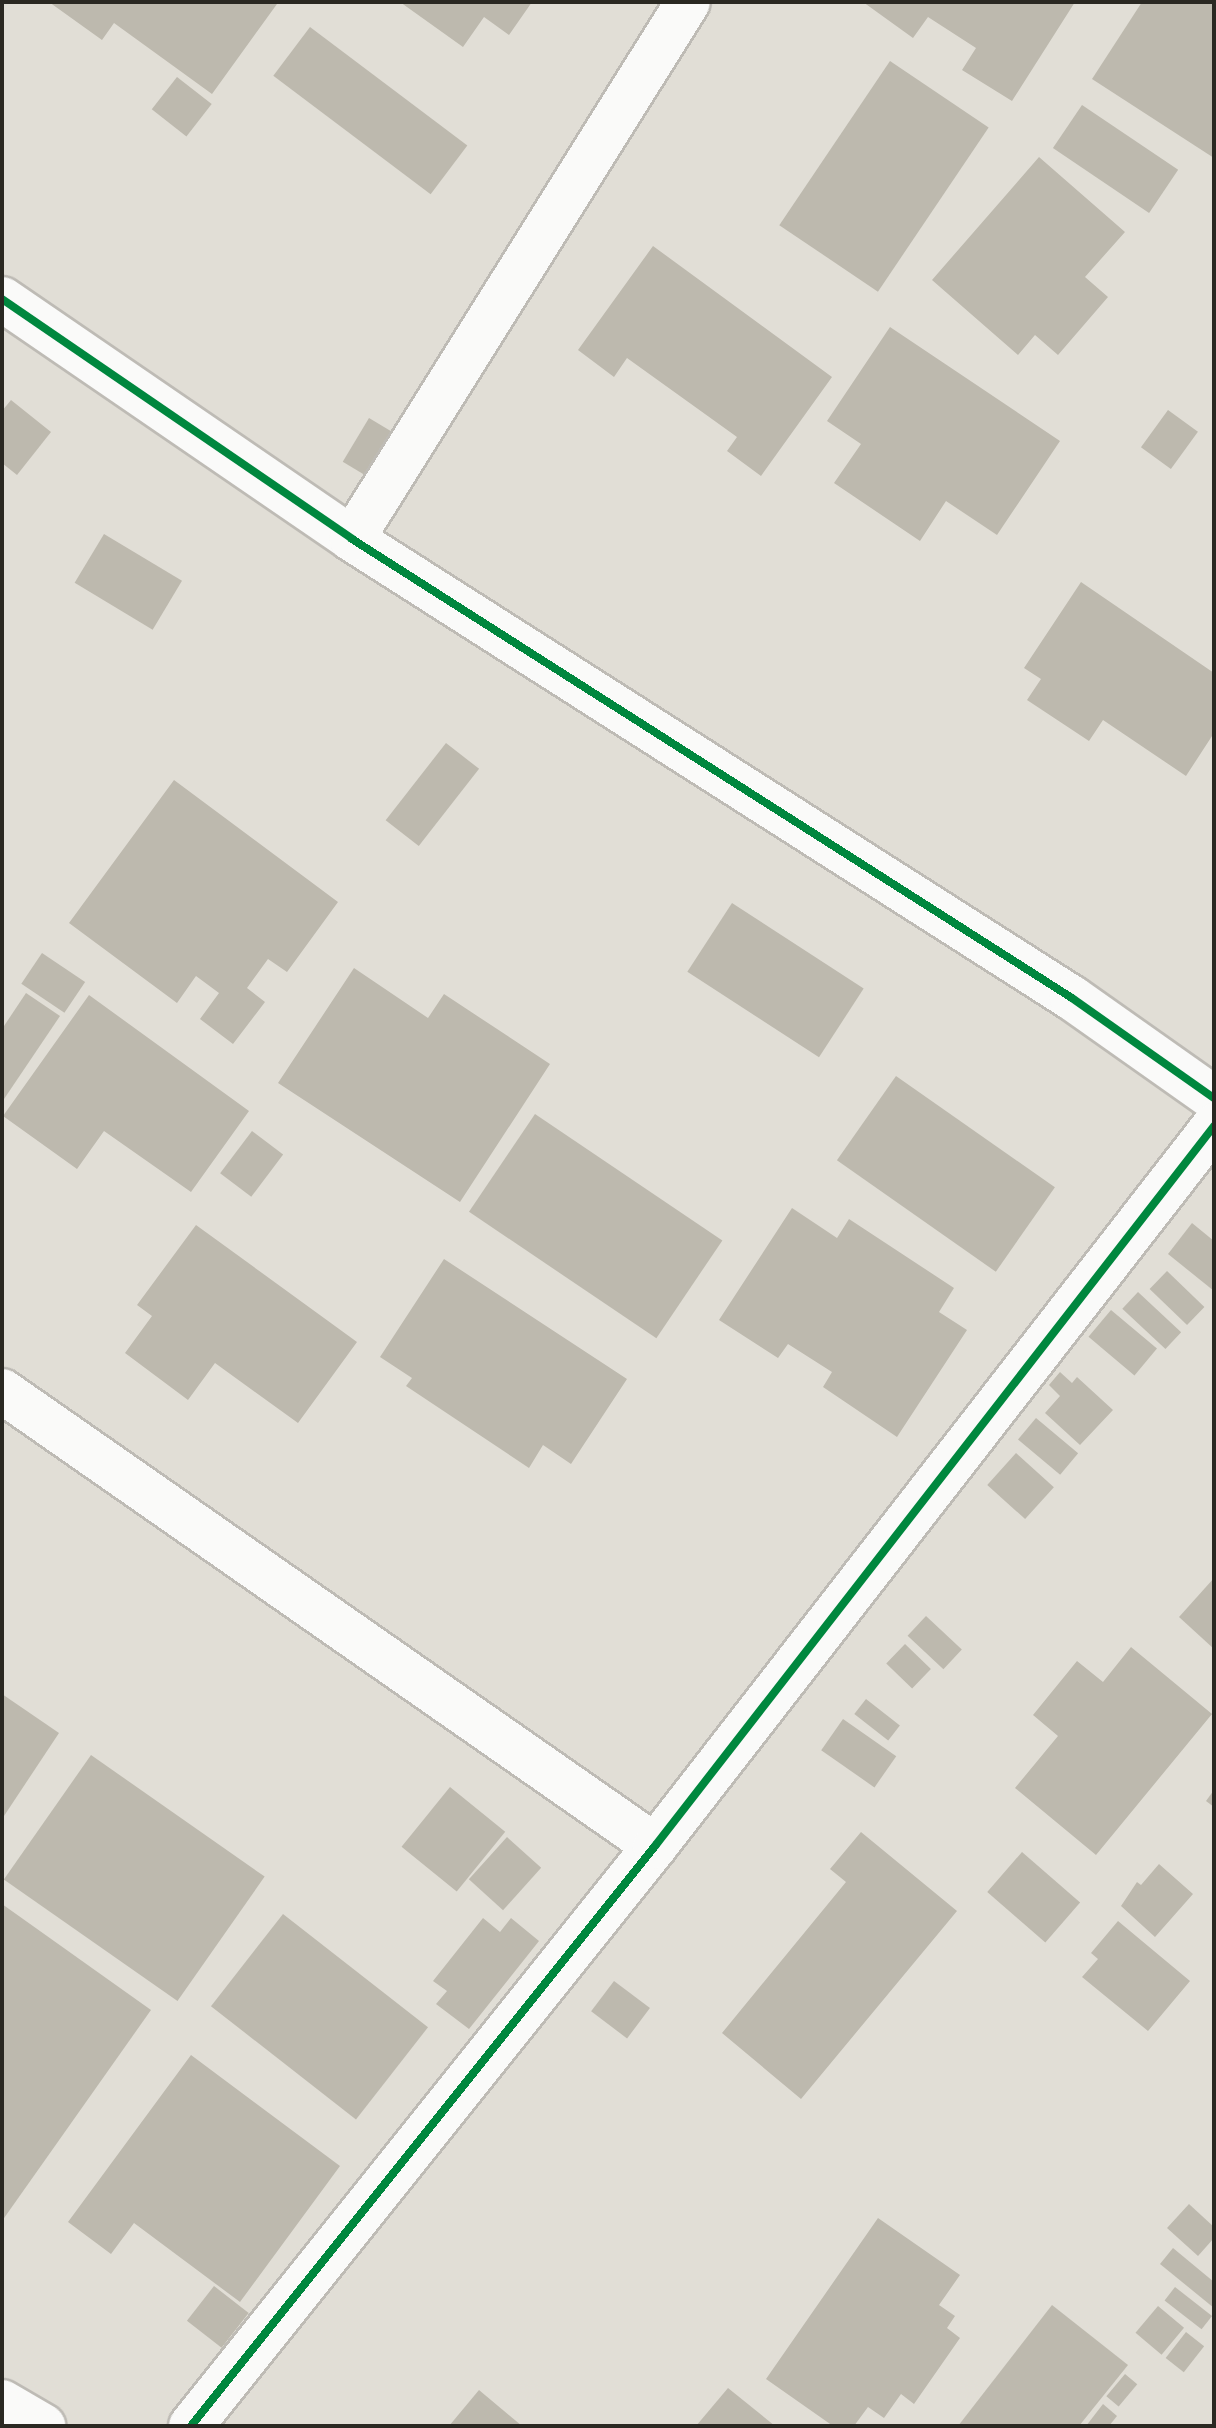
<!DOCTYPE html>
<style>
body{margin:0}
#map{position:relative;width:1216px;height:2428px;overflow:hidden;background:#e1ded6;font-family:Jost,sans-serif}
div>[style]{position:absolute}
.building>*{inset:0;background:#bdb9ae;transform-origin:0 0}
.roads{filter:drop-shadow(2px 0 #bebbb5) drop-shadow(-2px 0 #bebbb5) drop-shadow(0 2px #bebbb5) drop-shadow(0 -2px #bebbb5)}
.street>*{height:44px;margin:-22px;padding:0 22px;transform-origin:22px;border-radius:22px;background:#fafaf9}
.cycleway>*{height:8px;margin:-4px;padding:0 4px;transform-origin:4px;border-radius:4px;background:#00873e}
span{translate:-50% -50%;white-space:nowrap;text-align:center;line-height:1.15;-webkit-text-stroke:8px #f3edde;paint-order:stroke}
.frame{position:absolute;inset:0;border:4px solid #2a2822;pointer-events:none}
</style>
<div id="map">
<div class="building">
<div style="clip-path:polygon(49px 2px,275px 2px,277px 4px,212px 94px,114px 23px,102px 40px)"></div>
<div style="clip-path:polygon(400px 2px,532px 2px,509px 35px,484px 17px,463px 47px)"></div>
<div style="clip-path:polygon(863px 2px,1075px 2px,1012px 101px,962px 70px,976px 48px,928px 17px,913px 38px)"></div>
<div style="clip-path:polygon(1142px 2px,1214px 2px,1214px 158px,1092px 79px)"></div>
<div style="left:310px;top:27px;width:197px;height:61px;rotate:37deg"></div>
<div style="left:890px;top:61px;width:119px;height:198px;rotate:34deg"></div>
<div style="left:177px;top:77px;width:44px;height:41px;rotate:38deg"></div>
<div style="left:1082px;top:105px;width:116px;height:52px;rotate:34deg"></div>
<div style="clip-path:polygon(1039px 157px,1125px 232px,1085px 277px,1108px 297px,1058px 355px,1035px 335px,1018px 355px,932px 280px)"></div>
<div style="clip-path:polygon(653px 246px,832px 377px,761px 476px,727px 451px,737px 437px,627px 358px,614px 377px,578px 350px)"></div>
<div style="clip-path:polygon(890px 327px,1060px 441px,997px 535px,946px 501px,920px 541px,834px 483px,861px 444px,827px 421px)"></div>
<div style="clip-path:polygon(11px 400px,51px 432px,17px 475px,2px 463px,2px 411px)"></div>
<div style="left:1168px;top:410px;width:37px;height:46px;rotate:36deg"></div>
<div style="left:369px;top:418px;width:35px;height:51px;rotate:31deg"></div>
<div style="left:104px;top:534px;width:91px;height:57px;rotate:31deg"></div>
<div style="clip-path:polygon(1081px 582px,1214px 673px,1214px 733px,1186px 776px,1103px 720px,1089px 741px,1027px 700px,1041px 679px,1024px 668px)"></div>
<div style="left:446px;top:743px;width:42px;height:98px;rotate:38deg"></div>
<div style="clip-path:polygon(174px 780px,338px 902px,287px 972px,268px 959px,247px 988px,265px 1002px,233px 1044px,200px 1019px,219px 993px,196px 976px,177px 1003px,69px 923px)"></div>
<div style="left:732px;top:903px;width:157px;height:82px;rotate:33deg"></div>
<div style="left:42px;top:953px;width:52px;height:37px;rotate:34deg"></div>
<div style="clip-path:polygon(354px 968px,428px 1018px,444px 994px,550px 1064px,460px 1202px,278px 1083px)"></div>
<div style="clip-path:polygon(26px 993px,60px 1016px,2px 1102px,2px 1029px)"></div>
<div style="clip-path:polygon(89px 995px,249px 1111px,191px 1192px,104px 1131px,77px 1169px,3px 1116px)"></div>
<div style="left:896px;top:1076px;width:194px;height:103px;rotate:35deg"></div>
<div style="left:535px;top:1114px;width:226px;height:118px;rotate:34deg"></div>
<div style="left:252px;top:1131px;width:39px;height:53px;rotate:37deg"></div>
<div style="clip-path:polygon(792px 1208px,837px 1238px,849px 1219px,954px 1288px,939px 1312px,967px 1330px,897px 1437px,823px 1387px,832px 1372px,788px 1344px,778px 1358px,719px 1320px)"></div>
<div style="clip-path:polygon(1192px 1223px,1214px 1241px,1214px 1291px,1168px 1254px)"></div>
<div style="clip-path:polygon(196px 1225px,357px 1342px,298px 1423px,215px 1363px,188px 1400px,125px 1353px,152px 1316px,137px 1305px)"></div>
<div style="clip-path:polygon(444px 1259px,627px 1379px,571px 1464px,543px 1445px,529px 1468px,406px 1386px,412px 1378px,380px 1357px)"></div>
<div style="left:1167px;top:1271px;width:52px;height:25px;rotate:44deg"></div>
<div style="left:1138px;top:1292px;width:59px;height:23px;rotate:43deg"></div>
<div style="left:1111px;top:1310px;width:60px;height:35px;rotate:40deg"></div>
<div style="clip-path:polygon(1060px 1372px,1072px 1383px,1077px 1377px,1113px 1410px,1080px 1445px,1045px 1413px,1060px 1396px,1049px 1385px)"></div>
<div style="left:1036px;top:1418px;width:55px;height:28px;rotate:40deg"></div>
<div style="left:1016px;top:1453px;width:51px;height:43px;rotate:42deg"></div>
<div style="clip-path:polygon(1214px 1578px,1214px 1649px,1179px 1617px)"></div>
<div style="left:926px;top:1616px;width:49px;height:27px;rotate:43deg"></div>
<div style="left:905px;top:1644px;width:36px;height:27px;rotate:44deg"></div>
<div style="clip-path:polygon(1131px 1647px,1212px 1714px,1096px 1855px,1015px 1788px,1058px 1736px,1033px 1715px,1077px 1661px,1103px 1682px)"></div>
<div style="clip-path:polygon(2px 1694px,59px 1733px,2px 1819px)"></div>
<div style="left:866px;top:1699px;width:43px;height:19px;rotate:38deg"></div>
<div style="left:843px;top:1719px;width:65px;height:38px;rotate:35deg"></div>
<div style="left:91px;top:1755px;width:212px;height:152px;rotate:35deg"></div>
<div style="left:450px;top:1787px;width:71px;height:77px;rotate:39deg"></div>
<div style="clip-path:polygon(1214px 1790px,1214px 1807px,1206px 1801px)"></div>
<div style="clip-path:polygon(861px 1832px,957px 1911px,801px 2099px,722px 2033px,846px 1882px,830px 1869px)"></div>
<div style="left:507px;top:1837px;width:46px;height:57px;rotate:42deg"></div>
<div style="left:1022px;top:1852px;width:77px;height:53px;rotate:41deg"></div>
<div style="clip-path:polygon(1159px 1864px,1193px 1894px,1155px 1937px,1121px 1906px,1137px 1882px,1141px 1885px)"></div>
<div style="clip-path:polygon(2px 1904px,151px 2010px,2px 2221px)"></div>
<div style="left:283px;top:1914px;width:184px;height:117px;rotate:38deg"></div>
<div style="clip-path:polygon(483px 1918px,500px 1932px,511px 1918px,539px 1941px,469px 2029px,436px 2004px,447px 1991px,433px 1981px)"></div>
<div style="clip-path:polygon(1118px 1921px,1190px 1981px,1148px 2031px,1082px 1977px,1098px 1959px,1091px 1953px)"></div>
<div style="left:614px;top:1981px;width:45px;height:38px;rotate:37deg"></div>
<div style="clip-path:polygon(191px 2055px,340px 2166px,240px 2302px,134px 2223px,111px 2254px,68px 2222px)"></div>
<div style="clip-path:polygon(1189px 2204px,1214px 2227px,1214px 2238px,1198px 2256px,1167px 2228px)"></div>
<div style="clip-path:polygon(878px 2218px,960px 2275px,939px 2305px,955px 2316px,947px 2328px,960px 2338px,914px 2404px,901px 2394px,884px 2418px,868px 2407px,854px 2426px,833px 2426px,766px 2379px)"></div>
<div style="clip-path:polygon(1173px 2248px,1214px 2282px,1214px 2308px,1160px 2264px)"></div>
<div style="left:214px;top:2286px;width:44px;height:44px;rotate:38deg"></div>
<div style="left:1175px;top:2287px;width:47px;height:17px;rotate:38deg"></div>
<div style="clip-path:polygon(1052px 2305px,1128px 2365px,1079px 2426px,958px 2426px)"></div>
<div style="left:1158px;top:2306px;width:34px;height:35px;rotate:40deg"></div>
<div style="left:1186px;top:2332px;width:23px;height:33px;rotate:38deg"></div>
<div style="left:1125px;top:2374px;width:16px;height:29px;rotate:40deg"></div>
<div style="clip-path:polygon(728px 2388px,775px 2426px,696px 2426px)"></div>
<div style="clip-path:polygon(479px 2390px,522px 2426px,449px 2426px)"></div>
<div style="clip-path:polygon(1103px 2404px,1117px 2416px,1109px 2426px,1086px 2426px)"></div>
</div>
<div class="roads">
<div class="street">
<div style="left:2px;top:299px;width:424px;rotate:34.4deg"></div>
<div style="left:352px;top:539px;width:854px;rotate:32.52deg"></div>
<div style="left:1072px;top:998px;width:174px;rotate:35.2deg"></div>
<div style="left:352px;top:539px;width:633px;rotate:-57.97deg"></div>
<div style="left:2px;top:1391px;width:796px;rotate:34.87deg"></div>
<div style="left:2px;top:2402px;width:48px;rotate:30.3deg"></div>
<div style="left:191px;top:2426px;width:743px;rotate:-51.34deg"></div>
<div style="left:655px;top:1846px;width:912px;rotate:-52.17deg"></div>
</div>
</div>
<div class="cycleway">
<div style="left:2px;top:299px;width:424px;rotate:34.4deg"></div>
<div style="left:352px;top:539px;width:854px;rotate:32.52deg"></div>
<div style="left:1072px;top:998px;width:174px;rotate:35.2deg"></div>
<div style="left:191px;top:2426px;width:743px;rotate:-51.34deg"></div>
<div style="left:655px;top:1846px;width:912px;rotate:-52.17deg"></div>
</div>
<div class="frame"></div>
</div>
